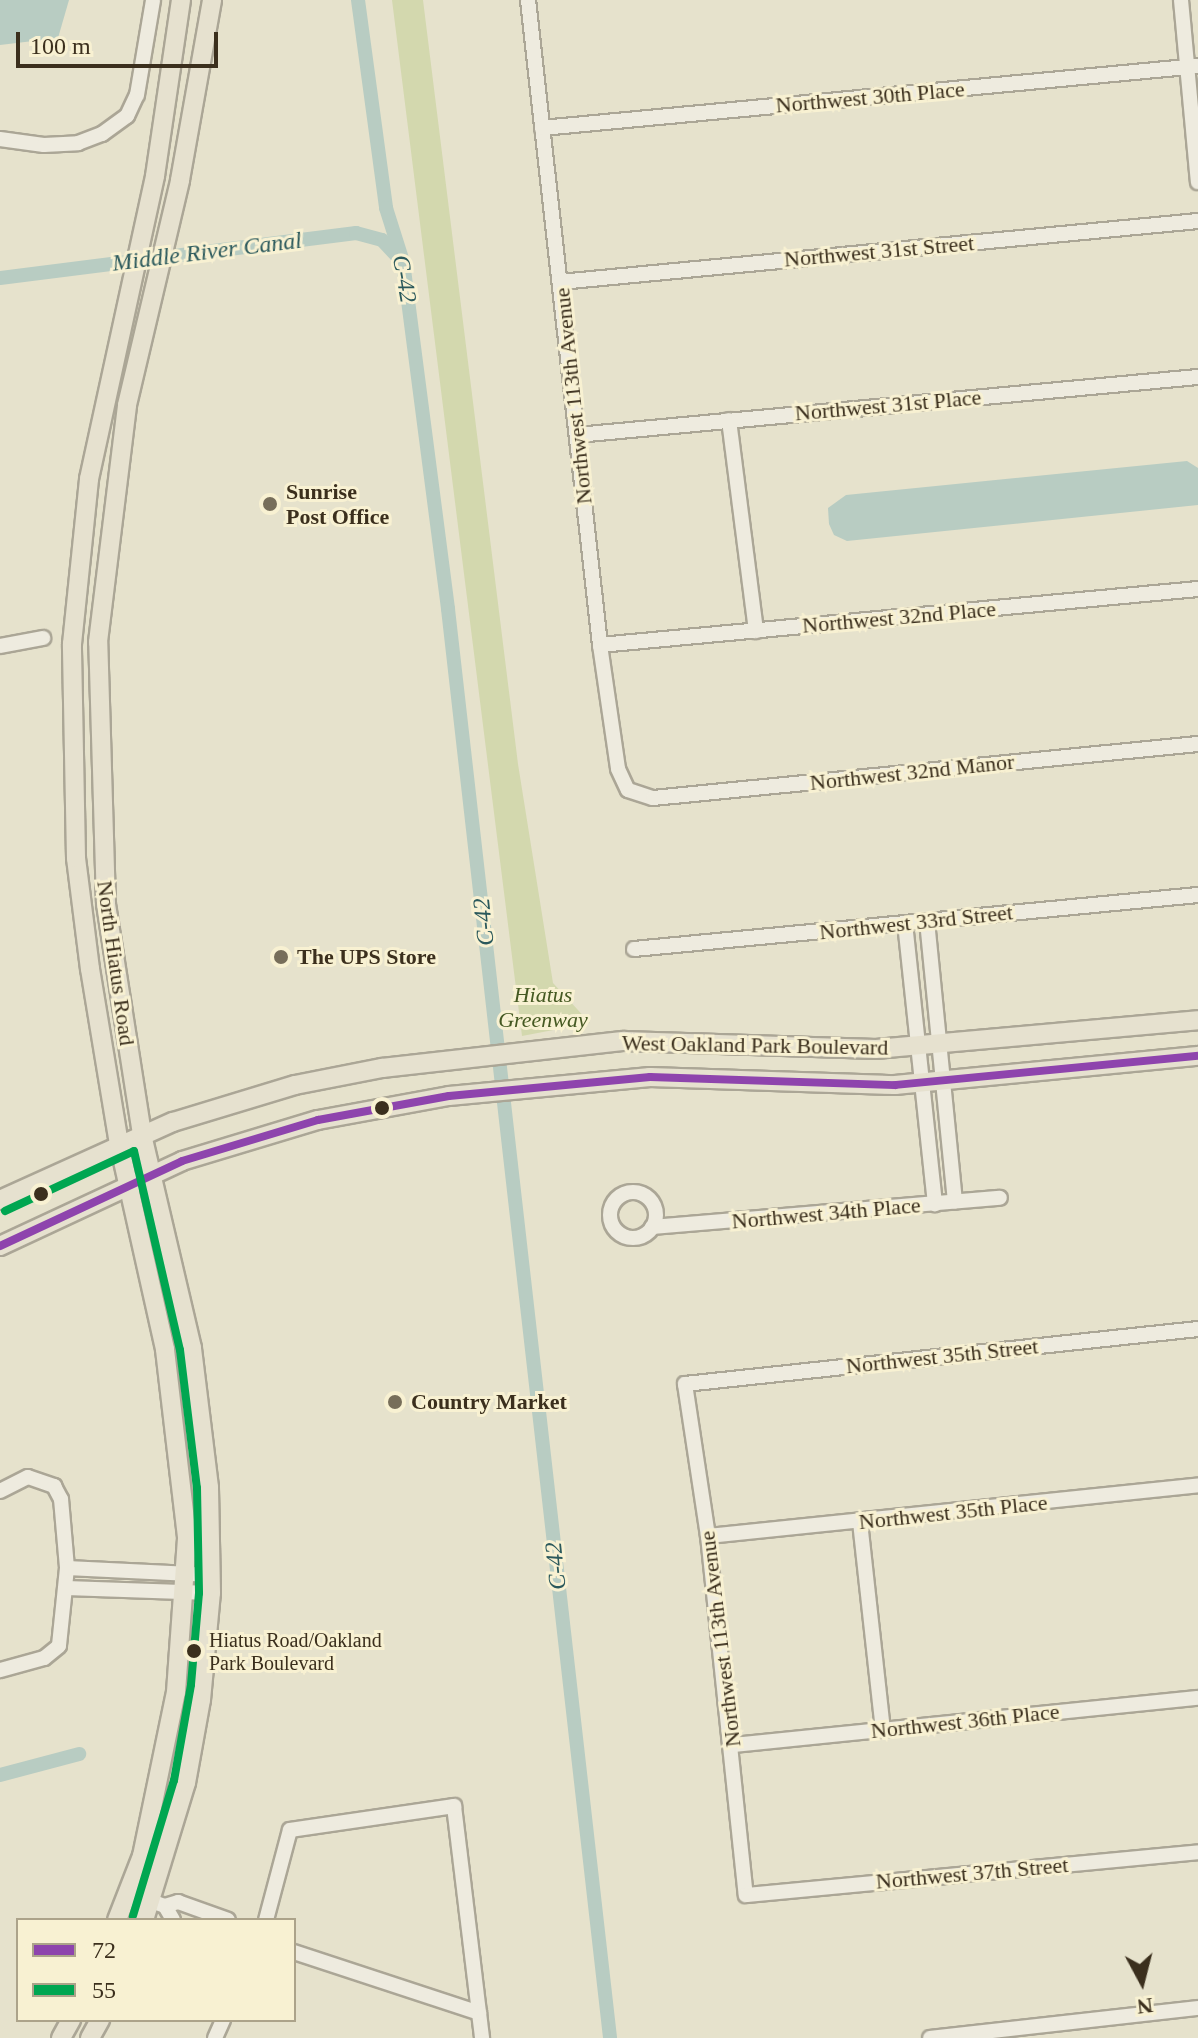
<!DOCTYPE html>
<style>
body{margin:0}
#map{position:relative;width:1198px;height:2038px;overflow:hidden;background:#e6e2cc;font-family:"Times New Roman",serif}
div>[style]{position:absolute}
.green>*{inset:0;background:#d3d8ae}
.water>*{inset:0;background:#b8ccc2}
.canal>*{height:14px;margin:-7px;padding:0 7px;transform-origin:7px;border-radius:7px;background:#b8ccc2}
.roads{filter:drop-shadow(2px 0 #aba696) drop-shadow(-2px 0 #aba696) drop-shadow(0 2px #aba696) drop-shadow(0 -2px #aba696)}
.minor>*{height:14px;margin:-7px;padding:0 7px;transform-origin:7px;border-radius:7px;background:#eeebdf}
.minor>.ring{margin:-7px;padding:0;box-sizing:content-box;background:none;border:14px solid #eeebdf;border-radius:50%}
.major>*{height:18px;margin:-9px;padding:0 9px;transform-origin:9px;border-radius:9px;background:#e6e1cf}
.bus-1>*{height:8px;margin:-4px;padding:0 4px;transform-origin:4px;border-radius:4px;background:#8e44ad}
.bus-2>*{height:8px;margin:-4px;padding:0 4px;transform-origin:4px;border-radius:4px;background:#00a651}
.dots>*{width:22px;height:22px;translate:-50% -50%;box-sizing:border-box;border:4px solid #f8f1d2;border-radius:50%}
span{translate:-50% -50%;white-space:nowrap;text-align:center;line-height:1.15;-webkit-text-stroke:6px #f8f1d2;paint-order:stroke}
.bus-label{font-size:20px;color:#3b2f1d}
.left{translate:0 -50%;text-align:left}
.street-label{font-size:22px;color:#3b2f1d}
.poi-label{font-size:22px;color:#3b2f1d;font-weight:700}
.park-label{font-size:22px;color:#455922;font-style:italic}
.water-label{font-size:24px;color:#2b595c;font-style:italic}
.legend{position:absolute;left:16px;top:1918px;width:280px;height:104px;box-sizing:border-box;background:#f8f1d2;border:2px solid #aca38a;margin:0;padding:10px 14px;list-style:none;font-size:24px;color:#3b2f1d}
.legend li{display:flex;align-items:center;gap:16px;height:40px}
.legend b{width:40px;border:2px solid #aca38a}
.north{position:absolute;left:1102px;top:1942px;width:80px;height:80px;-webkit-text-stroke:6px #f8f1d2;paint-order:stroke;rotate:173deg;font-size:22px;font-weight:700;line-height:32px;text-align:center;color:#3b2f1d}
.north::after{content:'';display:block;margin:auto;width:28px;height:36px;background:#3b2f1d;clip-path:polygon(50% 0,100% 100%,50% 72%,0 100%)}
.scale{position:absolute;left:16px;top:32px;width:202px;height:36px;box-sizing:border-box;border:4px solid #3b2f1d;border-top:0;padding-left:10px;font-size:24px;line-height:28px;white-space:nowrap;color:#3b2f1d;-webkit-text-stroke:6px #f8f1d2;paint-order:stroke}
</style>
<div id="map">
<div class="green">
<div style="clip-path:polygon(392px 0,423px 0,518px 764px,553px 983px,590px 1023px,522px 1036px)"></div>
</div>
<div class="water">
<div style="clip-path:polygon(0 0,69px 0,58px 38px,0 45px)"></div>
<div style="clip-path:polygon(1187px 461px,1198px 468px,1198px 505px,847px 541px,834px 535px,829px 524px,828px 508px,846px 495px)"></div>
</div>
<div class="canal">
<div style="left:358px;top:0;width:210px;rotate:82.3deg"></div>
<div style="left:386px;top:208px;width:57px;rotate:72.5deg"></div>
<div style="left:403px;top:262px;width:350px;rotate:82.6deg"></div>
<div style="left:448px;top:609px;width:1438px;rotate:83.53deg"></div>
<div style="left:0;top:278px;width:359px;rotate:-7.2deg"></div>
<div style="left:356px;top:233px;width:27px;rotate:15deg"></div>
<div style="left:382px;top:240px;width:26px;rotate:47deg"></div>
<div style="left:0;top:1775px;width:82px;rotate:-14.9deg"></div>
</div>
<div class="roads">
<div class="minor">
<div style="left:528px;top:0;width:649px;rotate:83.63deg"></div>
<div style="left:600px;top:645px;width:125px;rotate:81.7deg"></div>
<div style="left:618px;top:769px;width:23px;rotate:65deg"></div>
<div style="left:628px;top:790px;width:26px;rotate:18deg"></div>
<div style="left:653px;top:798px;width:548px;rotate:-5.66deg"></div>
<div style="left:1181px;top:0;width:183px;rotate:84.7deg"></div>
<div style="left:542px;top:128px;width:659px;rotate:-5.4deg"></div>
<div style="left:0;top:139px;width:44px;rotate:7.8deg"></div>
<div style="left:44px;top:145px;width:34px;rotate:-3deg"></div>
<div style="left:78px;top:143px;width:26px;rotate:-21deg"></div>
<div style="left:102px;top:134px;width:31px;rotate:-36deg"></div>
<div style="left:127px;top:116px;width:23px;rotate:-65deg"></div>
<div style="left:137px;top:95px;width:96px;rotate:-80.4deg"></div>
<div style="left:560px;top:282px;width:641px;rotate:-5.46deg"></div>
<div style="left:729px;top:420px;width:213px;rotate:82.7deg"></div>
<div style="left:577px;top:435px;width:624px;rotate:-5.34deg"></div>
<div style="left:600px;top:645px;width:601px;rotate:-5.35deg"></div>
<div style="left:0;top:646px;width:44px;rotate:-10.5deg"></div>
<div style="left:927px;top:921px;width:282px;rotate:84.3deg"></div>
<div style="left:905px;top:923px;width:283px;rotate:83.9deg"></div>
<div style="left:634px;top:949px;width:567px;rotate:-5.47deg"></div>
<div class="ring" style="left:610px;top:1192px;width:32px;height:32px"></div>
<div style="left:652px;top:1227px;width:349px;rotate:-4.8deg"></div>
<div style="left:1198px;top:1329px;width:516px;rotate:173.88deg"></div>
<div style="left:685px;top:1384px;width:154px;rotate:81.4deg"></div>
<div style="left:708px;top:1536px;width:361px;rotate:84deg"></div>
<div style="left:746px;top:1895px;width:454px;rotate:-5.4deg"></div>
<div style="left:0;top:1491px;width:31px;rotate:-27deg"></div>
<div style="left:28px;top:1477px;width:28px;rotate:19deg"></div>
<div style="left:54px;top:1486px;width:15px;rotate:62deg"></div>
<div style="left:61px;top:1499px;width:69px;rotate:85deg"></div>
<div style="left:67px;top:1568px;width:78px;rotate:95.9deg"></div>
<div style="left:59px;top:1646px;width:19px;rotate:141deg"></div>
<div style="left:44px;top:1658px;width:46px;rotate:164.7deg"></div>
<div style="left:860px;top:1522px;width:208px;rotate:83.7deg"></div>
<div style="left:708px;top:1536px;width:493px;rotate:-5.9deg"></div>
<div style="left:67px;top:1568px;width:145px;rotate:2.8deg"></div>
<div style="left:66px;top:1588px;width:145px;rotate:2deg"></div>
<div style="left:733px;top:1745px;width:467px;rotate:-5.8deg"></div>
<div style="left:129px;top:1893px;width:38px;rotate:20deg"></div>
<div style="left:165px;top:1906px;width:14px;rotate:-17deg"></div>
<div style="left:178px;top:1902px;width:53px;rotate:19.8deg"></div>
<div style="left:165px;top:1906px;width:16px;rotate:60deg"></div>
<div style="left:266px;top:1920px;width:93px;rotate:-75.1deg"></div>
<div style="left:290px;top:1830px;width:166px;rotate:-8.3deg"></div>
<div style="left:454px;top:1806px;width:234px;rotate:83.1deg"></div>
<div style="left:294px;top:1952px;width:195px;rotate:18.2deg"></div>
<div style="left:215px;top:2038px;width:20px;rotate:-66deg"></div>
<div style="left:930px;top:2038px;width:270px;rotate:-6.4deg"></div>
</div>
<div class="major">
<div style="left:0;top:1200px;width:190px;rotate:-24.3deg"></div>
<div style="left:173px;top:1122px;width:127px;rotate:-16.9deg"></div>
<div style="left:295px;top:1085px;width:89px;rotate:-11.1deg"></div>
<div style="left:382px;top:1068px;width:244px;rotate:-6.4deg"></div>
<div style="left:624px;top:1041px;width:252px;rotate:1.8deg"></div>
<div style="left:876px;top:1049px;width:323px;rotate:-5.1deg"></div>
<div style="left:0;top:1246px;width:201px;rotate:-25deg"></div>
<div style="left:182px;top:1161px;width:142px;rotate:-16.8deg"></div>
<div style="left:318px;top:1120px;width:133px;rotate:-10.4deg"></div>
<div style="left:449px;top:1096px;width:202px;rotate:-5.4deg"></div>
<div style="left:650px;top:1077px;width:245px;rotate:1.9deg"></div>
<div style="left:895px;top:1085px;width:304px;rotate:-5.5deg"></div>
<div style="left:117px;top:1920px;width:69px;rotate:-68.7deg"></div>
<div style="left:142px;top:1856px;width:167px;rotate:-78.3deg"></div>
<div style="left:176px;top:1692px;width:155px;rotate:-85.9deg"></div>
<div style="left:187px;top:1537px;width:189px;rotate:-96.7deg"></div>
<div style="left:165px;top:1349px;width:210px;rotate:-102.6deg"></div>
<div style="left:119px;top:1144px;width:177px;rotate:-99.4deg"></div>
<div style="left:90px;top:969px;width:112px;rotate:-97.2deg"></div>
<div style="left:76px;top:858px;width:214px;rotate:-91.1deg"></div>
<div style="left:72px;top:644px;width:166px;rotate:-84.1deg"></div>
<div style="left:89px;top:479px;width:310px;rotate:-77.7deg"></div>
<div style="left:155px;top:176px;width:178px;rotate:-81.6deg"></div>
<div style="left:144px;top:1920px;width:143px;rotate:-73deg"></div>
<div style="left:186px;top:1783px;width:84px;rotate:-79.8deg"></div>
<div style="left:201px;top:1700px;width:107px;rotate:-84.7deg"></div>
<div style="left:211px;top:1593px;width:106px;rotate:-91.1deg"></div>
<div style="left:209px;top:1487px;width:140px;rotate:-97deg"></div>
<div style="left:192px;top:1348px;width:220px;rotate:-103.2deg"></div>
<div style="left:142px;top:1134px;width:233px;rotate:-98.9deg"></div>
<div style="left:106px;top:904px;width:262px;rotate:-91.7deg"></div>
<div style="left:98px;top:642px;width:239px;rotate:-83deg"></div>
<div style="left:127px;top:405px;width:231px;rotate:-76.7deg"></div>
<div style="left:180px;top:180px;width:183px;rotate:-79.9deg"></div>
<div style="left:61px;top:2038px;width:21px;rotate:-61deg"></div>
<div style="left:90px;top:2038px;width:21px;rotate:-61deg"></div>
</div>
</div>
<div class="bus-1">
<div style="left:0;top:1246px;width:201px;rotate:-25deg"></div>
<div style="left:182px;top:1161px;width:142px;rotate:-16.8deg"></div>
<div style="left:318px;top:1120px;width:133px;rotate:-10.4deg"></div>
<div style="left:449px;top:1096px;width:202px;rotate:-5.4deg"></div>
<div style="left:650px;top:1077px;width:245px;rotate:1.9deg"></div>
<div style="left:895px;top:1085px;width:304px;rotate:-5.5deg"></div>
</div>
<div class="bus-2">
<div style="left:5px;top:1211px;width:142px;rotate:-24.9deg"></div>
<div style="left:134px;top:1151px;width:204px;rotate:77deg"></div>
<div style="left:180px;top:1350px;width:139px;rotate:83deg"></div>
<div style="left:197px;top:1488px;width:105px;rotate:88.9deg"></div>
<div style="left:199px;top:1593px;width:92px;rotate:95deg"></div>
<div style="left:191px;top:1685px;width:97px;rotate:100.1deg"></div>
<div style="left:174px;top:1780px;width:142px;rotate:106.8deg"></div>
</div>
<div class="dots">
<div style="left:270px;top:504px;background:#776e5a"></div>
<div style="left:281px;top:957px;background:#776e5a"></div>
<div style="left:382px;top:1108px;background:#3b2f1d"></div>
<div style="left:41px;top:1194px;background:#3b2f1d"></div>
<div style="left:395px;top:1402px;background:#776e5a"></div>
<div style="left:194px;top:1651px;background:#3b2f1d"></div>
</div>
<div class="bus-label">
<span class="left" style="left:209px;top:1652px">Hiatus Road/Oakland<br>Park Boulevard</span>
</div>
<div class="street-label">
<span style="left:870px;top:97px;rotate:-5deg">Northwest 30th Place</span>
<span style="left:879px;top:251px;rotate:-5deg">Northwest 31st Street</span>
<span style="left:573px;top:396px;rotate:-96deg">Northwest 113th Avenue</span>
<span style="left:888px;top:405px;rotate:-5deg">Northwest 31st Place</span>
<span style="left:899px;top:617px;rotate:-5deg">Northwest 32nd Place</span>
<span style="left:912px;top:772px;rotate:-6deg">Northwest 32nd Manor</span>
<span style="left:916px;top:922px;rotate:-6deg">Northwest 33rd Street</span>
<span style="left:116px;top:963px;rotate:82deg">North Hiatus Road</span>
<span style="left:755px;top:1045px;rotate:1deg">West Oakland Park Boulevard</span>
<span style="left:826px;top:1213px;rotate:-5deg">Northwest 34th Place</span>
<span style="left:942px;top:1356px;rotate:-6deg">Northwest 35th Street</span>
<span style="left:953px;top:1512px;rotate:-6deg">Northwest 35th Place</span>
<span style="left:720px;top:1639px;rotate:-97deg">Northwest 113th Avenue</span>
<span style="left:965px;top:1721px;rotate:-6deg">Northwest 36th Place</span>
<span style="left:972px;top:1873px;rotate:-5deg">Northwest 37th Street</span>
</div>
<div class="poi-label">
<span class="left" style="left:286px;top:504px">Sunrise<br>Post Office</span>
<span class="left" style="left:297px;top:957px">The UPS Store</span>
<span class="left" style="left:411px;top:1402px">Country Market</span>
</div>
<div class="park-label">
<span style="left:543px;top:1007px">Hiatus<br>Greenway</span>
</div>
<div class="water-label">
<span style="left:207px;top:252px;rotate:-7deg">Middle River Canal</span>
<span style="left:404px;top:279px;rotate:80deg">C-42</span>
<span style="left:484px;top:922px;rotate:-96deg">C-42</span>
<span style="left:556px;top:1566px;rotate:-96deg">C-42</span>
</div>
<ul class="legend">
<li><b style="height:10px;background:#8e44ad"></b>72</li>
<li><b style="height:10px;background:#00a651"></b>55</li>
</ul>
<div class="north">N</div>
<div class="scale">100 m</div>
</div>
